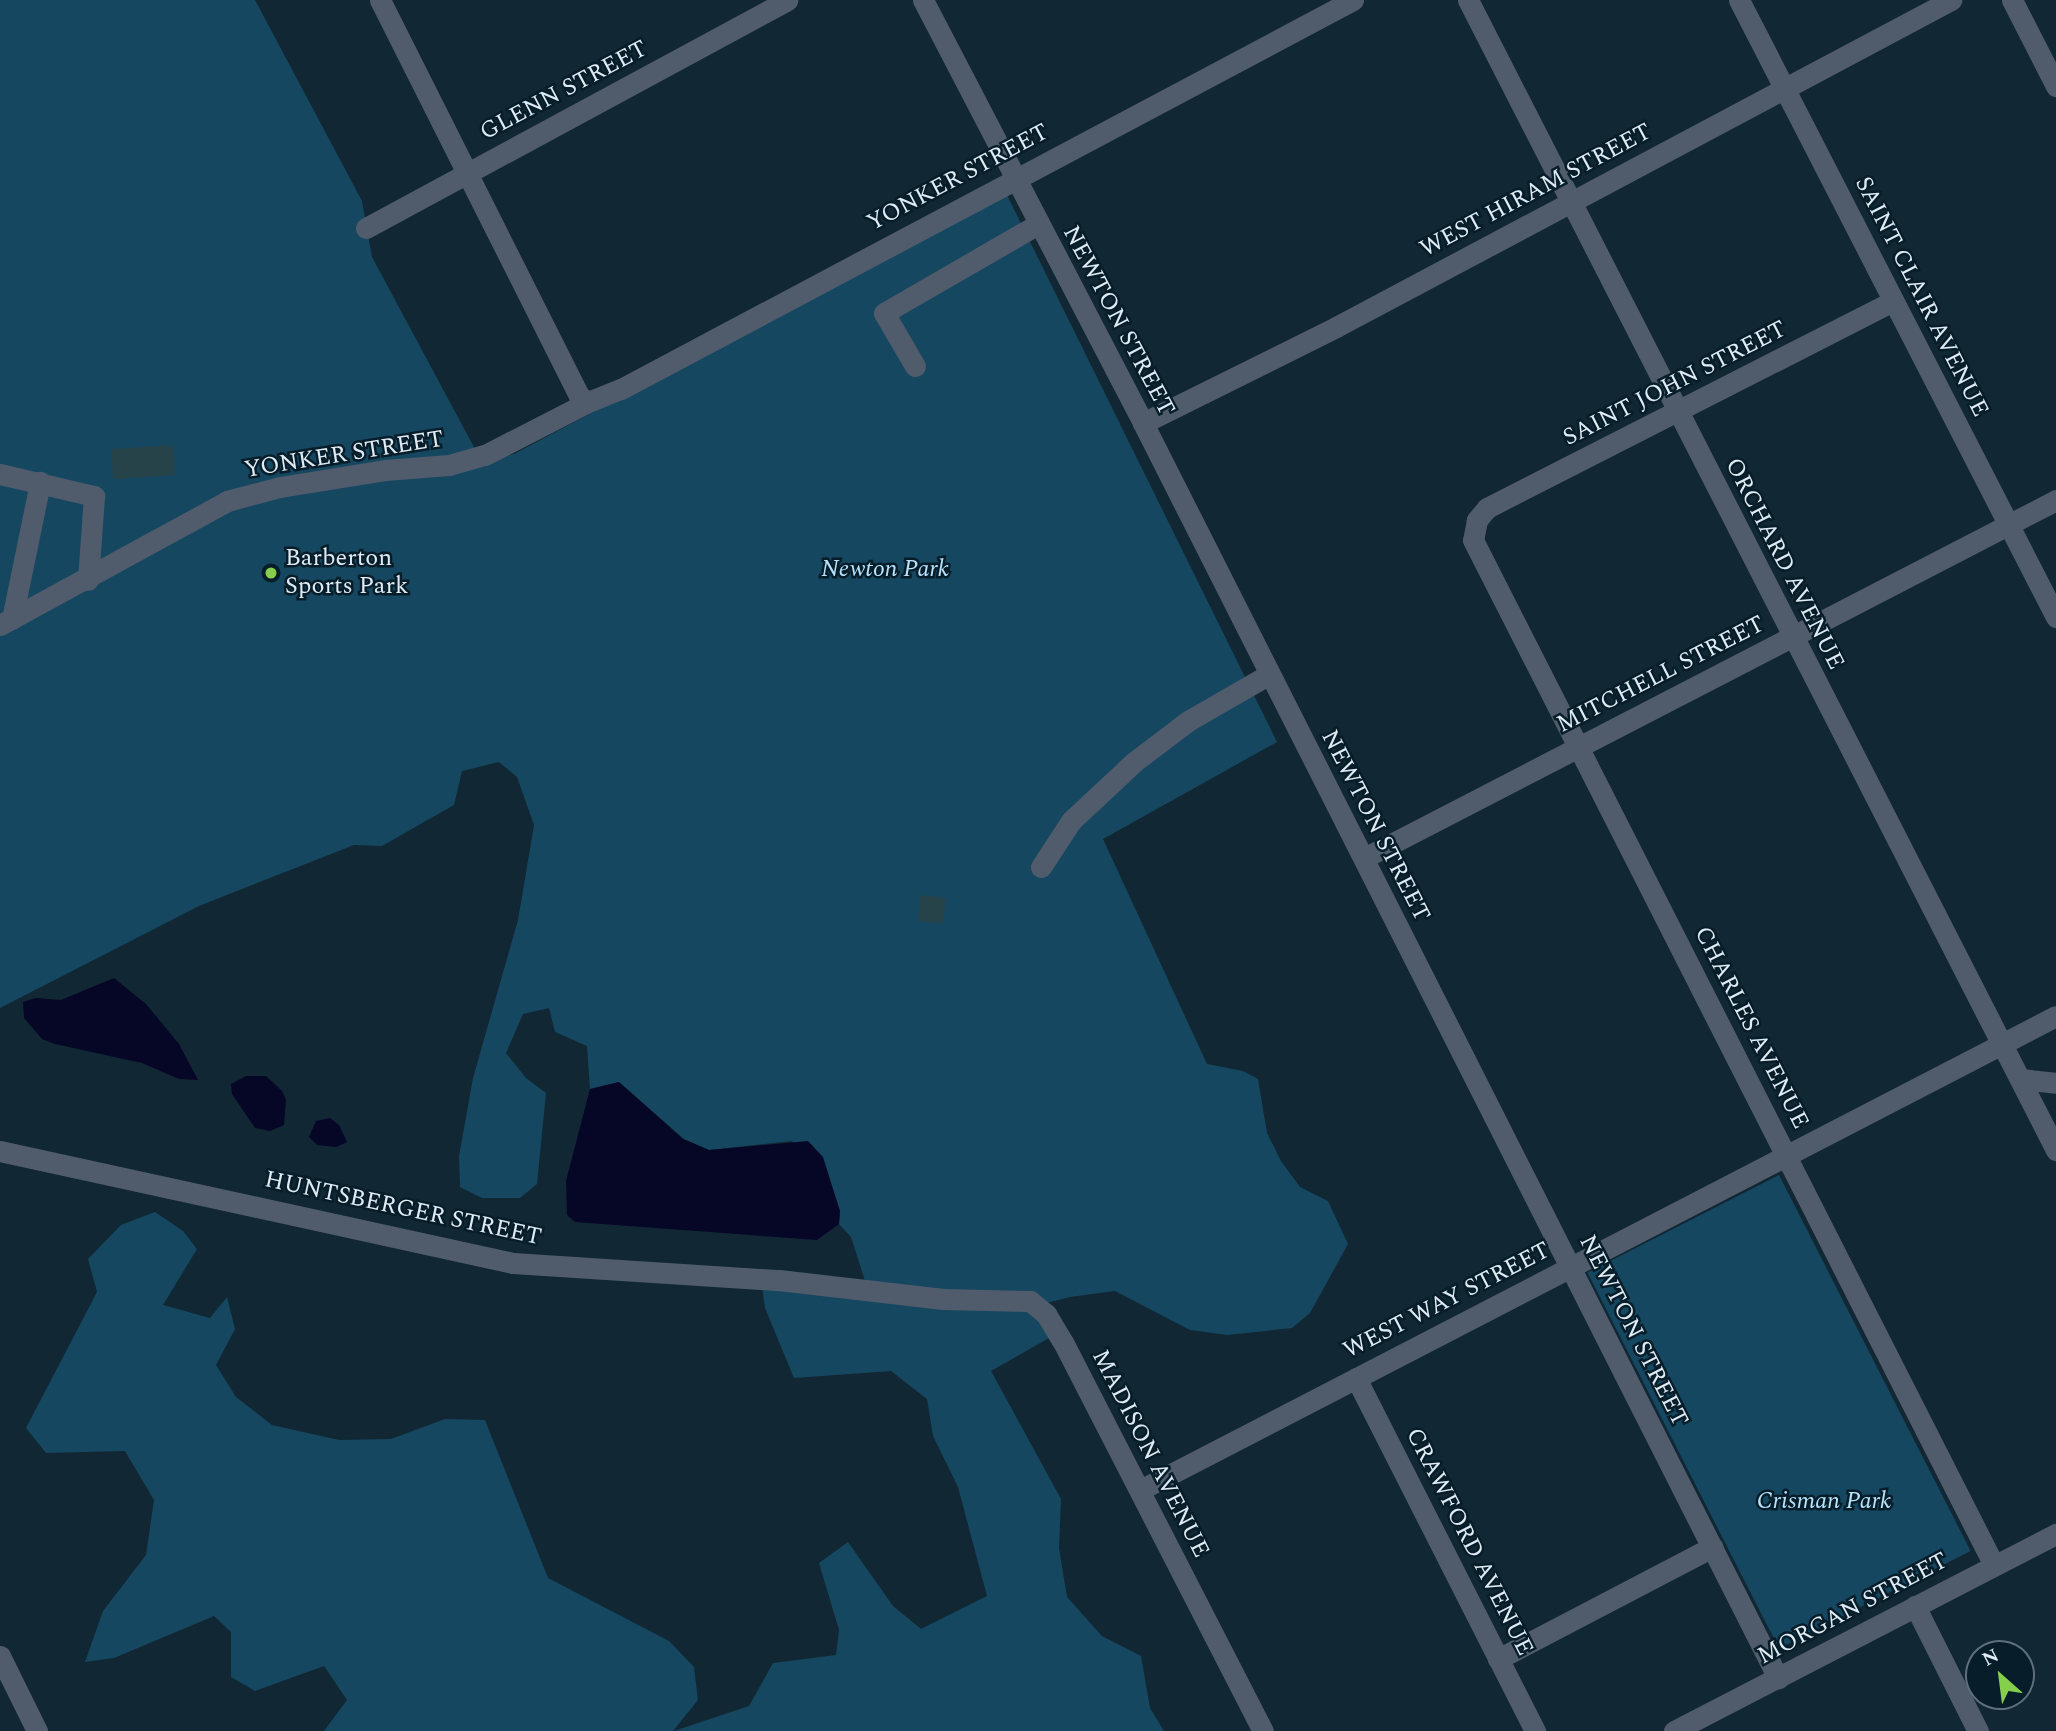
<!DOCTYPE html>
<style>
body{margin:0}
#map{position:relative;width:2056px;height:1731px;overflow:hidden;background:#112733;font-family:Spectral,serif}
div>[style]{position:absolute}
.green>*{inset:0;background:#164760;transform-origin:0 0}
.water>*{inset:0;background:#060627}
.building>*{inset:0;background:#27434a;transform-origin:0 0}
.minor>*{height:21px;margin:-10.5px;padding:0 10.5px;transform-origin:10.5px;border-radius:10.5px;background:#505c6c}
.dots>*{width:19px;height:19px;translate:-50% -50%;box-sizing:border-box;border:4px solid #071d29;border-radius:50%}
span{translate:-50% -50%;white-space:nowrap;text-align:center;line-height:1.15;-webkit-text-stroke:5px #071d29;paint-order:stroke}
.street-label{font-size:24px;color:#dfecf5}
.poi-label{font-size:24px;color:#dfecf5}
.left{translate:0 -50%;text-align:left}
.park-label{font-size:24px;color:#b7e3fd;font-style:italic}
.north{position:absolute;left:1965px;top:1640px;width:70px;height:70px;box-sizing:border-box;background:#071d29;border:2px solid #5d707b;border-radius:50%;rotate:332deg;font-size:19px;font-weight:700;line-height:28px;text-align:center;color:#dfecf5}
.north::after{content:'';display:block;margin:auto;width:24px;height:32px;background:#85cf4c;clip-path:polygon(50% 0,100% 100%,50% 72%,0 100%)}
</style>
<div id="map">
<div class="green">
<div style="clip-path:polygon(0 0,255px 0,362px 201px,372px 257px,482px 462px,514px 454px,1006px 193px,1277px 742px,1103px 839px,1207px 1064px,1243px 1071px,1258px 1079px,1267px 1133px,1281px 1161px,1300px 1187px,1328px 1201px,1348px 1244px,1310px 1313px,1292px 1328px,1227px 1335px,1190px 1330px,1115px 1291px,1070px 1297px,1038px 1305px,1058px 1333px,991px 1371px,1061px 1499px,1059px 1548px,1067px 1597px,1102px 1636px,1141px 1656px,1150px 1708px,1164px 1731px,674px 1731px,749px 1706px,773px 1663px,836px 1655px,839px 1630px,819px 1563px,848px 1542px,893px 1606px,921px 1629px,987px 1596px,958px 1487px,933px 1436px,927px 1399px,891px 1371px,794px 1378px,765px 1308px,761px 1279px,867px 1287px,851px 1237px,839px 1224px,840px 1211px,792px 1141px,709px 1150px,684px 1139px,619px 1082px,590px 1089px,587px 1046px,555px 1032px,549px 1008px,523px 1014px,506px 1053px,526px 1078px,546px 1093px,537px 1184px,520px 1198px,482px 1198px,460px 1187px,459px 1156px,473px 1078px,518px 920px,534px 825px,517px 777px,499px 762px,462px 771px,454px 805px,382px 846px,354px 845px,199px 906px,0 1008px)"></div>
<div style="left:1779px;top:1175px;width:422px;height:215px;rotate:63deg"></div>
<div style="clip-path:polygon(155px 1212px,183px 1231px,197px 1249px,163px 1305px,210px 1318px,227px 1297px,235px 1329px,216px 1365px,236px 1397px,272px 1425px,339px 1440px,391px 1439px,445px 1419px,485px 1420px,548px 1578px,669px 1641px,694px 1667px,698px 1700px,673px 1731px,324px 1731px,347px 1700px,324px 1666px,255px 1691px,231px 1677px,231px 1632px,214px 1616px,114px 1658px,85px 1662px,103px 1611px,146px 1555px,154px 1500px,125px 1451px,46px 1453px,26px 1428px,97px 1292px,88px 1259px,121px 1225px)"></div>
</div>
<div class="water">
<div style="clip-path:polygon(114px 978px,146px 1004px,179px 1044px,198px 1080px,179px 1079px,142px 1063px,55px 1044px,42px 1039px,24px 1018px,23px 1002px,36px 998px,61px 1000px)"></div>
<div style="clip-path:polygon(246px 1076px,266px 1076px,282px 1091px,286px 1100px,284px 1125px,270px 1131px,255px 1128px,232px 1094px,231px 1084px)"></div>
<div style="clip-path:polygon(619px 1082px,683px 1139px,709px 1150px,808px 1141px,823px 1157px,840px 1211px,839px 1224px,817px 1240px,575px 1222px,567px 1215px,566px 1181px,590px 1089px)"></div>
<div style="clip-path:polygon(330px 1118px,339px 1125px,347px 1142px,336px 1147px,317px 1145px,309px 1137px,316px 1121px)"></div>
</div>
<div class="building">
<div style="left:173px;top:445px;width:30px;height:62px;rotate:86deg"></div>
<div style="left:921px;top:895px;width:25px;height:26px;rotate:7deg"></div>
</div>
<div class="minor">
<div style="left:380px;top:0;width:443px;rotate:63.3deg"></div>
<div style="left:579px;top:396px;width:11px;rotate:34deg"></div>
<div style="left:588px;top:402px;width:35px;rotate:-22deg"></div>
<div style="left:621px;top:389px;width:829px;rotate:-27.99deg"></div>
<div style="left:923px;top:0;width:477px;rotate:62.5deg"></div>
<div style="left:1143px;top:423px;width:1407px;rotate:63.16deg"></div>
<div style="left:1468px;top:0;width:1292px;rotate:62.92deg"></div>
<div style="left:1739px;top:0;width:694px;rotate:62.81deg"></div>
<div style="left:2012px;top:0;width:97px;rotate:62.9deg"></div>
<div style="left:366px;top:228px;width:479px;rotate:-28.4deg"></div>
<div style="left:1893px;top:301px;width:456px;rotate:153deg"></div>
<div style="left:1487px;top:508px;width:16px;rotate:130deg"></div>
<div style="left:1477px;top:520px;width:20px;rotate:101deg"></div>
<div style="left:1473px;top:540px;width:1150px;rotate:63.06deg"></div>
<div style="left:915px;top:366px;width:61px;rotate:-120.3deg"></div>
<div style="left:884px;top:313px;width:178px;rotate:-30deg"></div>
<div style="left:1143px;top:423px;width:216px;rotate:-26.4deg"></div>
<div style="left:1336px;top:327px;width:697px;rotate:-28deg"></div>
<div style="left:0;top:474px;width:97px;rotate:13.2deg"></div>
<div style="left:94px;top:496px;width:84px;rotate:94.1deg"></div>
<div style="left:12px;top:619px;width:140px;rotate:-78.4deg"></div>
<div style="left:0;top:625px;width:259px;rotate:-28.6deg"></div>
<div style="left:227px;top:501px;width:55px;rotate:-14.8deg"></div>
<div style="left:280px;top:487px;width:106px;rotate:-9.2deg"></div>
<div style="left:385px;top:470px;width:64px;rotate:-4.5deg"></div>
<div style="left:449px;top:465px;width:37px;rotate:-16deg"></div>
<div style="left:485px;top:455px;width:116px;rotate:-27.2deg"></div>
<div style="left:1364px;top:858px;width:779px;rotate:-27.35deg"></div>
<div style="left:1041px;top:867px;width:55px;rotate:-56.9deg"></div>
<div style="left:1071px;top:821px;width:86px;rotate:-43.1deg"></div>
<div style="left:1134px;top:762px;width:68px;rotate:-37.2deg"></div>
<div style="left:1188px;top:721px;width:92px;rotate:-29.9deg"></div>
<div style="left:2020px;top:1079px;width:36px;rotate:6deg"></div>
<div style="left:0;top:1151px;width:525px;rotate:12.32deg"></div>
<div style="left:513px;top:1263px;width:267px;rotate:3.7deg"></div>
<div style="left:779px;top:1280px;width:165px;rotate:6.6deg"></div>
<div style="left:943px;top:1299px;width:87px;rotate:1.3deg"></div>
<div style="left:1030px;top:1301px;width:21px;rotate:39deg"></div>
<div style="left:1046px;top:1314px;width:33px;rotate:59deg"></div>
<div style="left:1063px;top:1342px;width:437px;rotate:62.8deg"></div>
<div style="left:1356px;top:1378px;width:396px;rotate:63.1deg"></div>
<div style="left:1140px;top:1490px;width:1031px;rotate:-27.36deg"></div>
<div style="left:1915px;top:1606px;width:140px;rotate:63.3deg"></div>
<div style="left:0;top:1656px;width:84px;rotate:63.7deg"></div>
<div style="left:1498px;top:1659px;width:242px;rotate:-27.6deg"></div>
<div style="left:1674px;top:1731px;width:430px;rotate:-27.3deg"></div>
</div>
<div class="dots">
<div style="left:271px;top:573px;background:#85cf4c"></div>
</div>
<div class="street-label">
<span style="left:564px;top:91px;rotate:-28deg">GLENN STREET</span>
<span style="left:958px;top:178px;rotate:-28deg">YONKER STREET</span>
<span style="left:1536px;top:191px;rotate:-28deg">WEST HIRAM STREET</span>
<span style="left:1921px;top:297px;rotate:63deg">SAINT CLAIR AVENUE</span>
<span style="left:1118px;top:321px;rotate:62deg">NEWTON STREET</span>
<span style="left:1675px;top:384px;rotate:-27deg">SAINT JOHN STREET</span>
<span style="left:344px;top:455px;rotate:-9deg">YONKER STREET</span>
<span style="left:1784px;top:564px;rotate:63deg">ORCHARD AVENUE</span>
<span style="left:1661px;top:675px;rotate:-27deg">MITCHELL STREET</span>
<span style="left:1375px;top:826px;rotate:63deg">NEWTON STREET</span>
<span style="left:1751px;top:1028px;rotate:63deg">CHARLES AVENUE</span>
<span style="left:403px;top:1209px;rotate:12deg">HUNTSBERGER STREET</span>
<span style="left:1447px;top:1301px;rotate:-27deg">WEST WAY STREET</span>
<span style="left:1633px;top:1331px;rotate:63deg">NEWTON STREET</span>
<span style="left:1150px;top:1454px;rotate:63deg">MADISON AVENUE</span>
<span style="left:1469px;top:1542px;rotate:63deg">CRAWFORD AVENUE</span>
<span style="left:1853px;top:1609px;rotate:-28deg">MORGAN STREET</span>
</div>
<div class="poi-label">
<span class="left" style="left:285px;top:573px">Barberton<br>Sports Park</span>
</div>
<div class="park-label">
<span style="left:885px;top:570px">Newton Park</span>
<span style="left:1824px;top:1502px">Crisman Park</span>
</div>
<div class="north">N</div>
</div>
